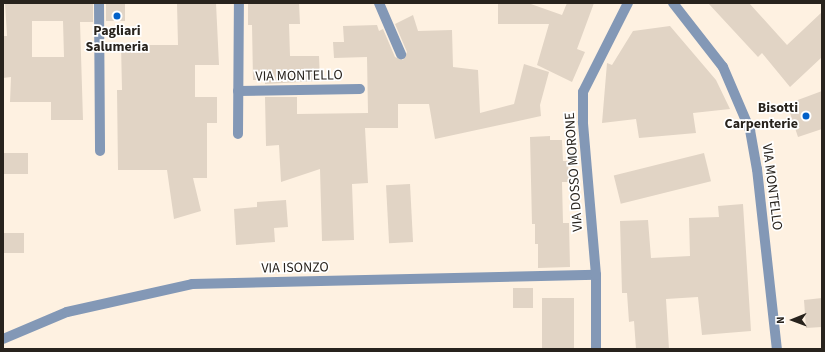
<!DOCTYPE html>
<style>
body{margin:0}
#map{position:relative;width:825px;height:352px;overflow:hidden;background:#fef1e1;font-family:"Source Sans 3",sans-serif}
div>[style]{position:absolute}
.building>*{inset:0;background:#e1d4c5;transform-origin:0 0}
.street>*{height:10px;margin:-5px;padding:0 5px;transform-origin:5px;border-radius:5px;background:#8398b6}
.dots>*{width:11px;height:11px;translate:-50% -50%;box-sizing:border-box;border:2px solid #fff;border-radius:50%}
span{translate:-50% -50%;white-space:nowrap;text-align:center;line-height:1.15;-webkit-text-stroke:3.5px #fff;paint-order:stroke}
.poi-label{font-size:14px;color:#28231d;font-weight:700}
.right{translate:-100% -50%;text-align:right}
.street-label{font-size:14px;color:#28231d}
.frame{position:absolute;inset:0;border:4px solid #28231d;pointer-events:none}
.north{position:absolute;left:773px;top:300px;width:40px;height:40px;-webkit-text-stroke:3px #fff;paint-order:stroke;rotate:269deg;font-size:11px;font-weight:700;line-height:16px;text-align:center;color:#28231d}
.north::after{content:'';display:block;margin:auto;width:14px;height:18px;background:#28231d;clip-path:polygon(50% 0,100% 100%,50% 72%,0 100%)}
</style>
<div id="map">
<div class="building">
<div style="clip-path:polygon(evenodd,5px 3px,93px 3px,93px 22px,80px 22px,83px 120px,51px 120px,51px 102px,10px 102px,11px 77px,3px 78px,3px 36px,7px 36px,5px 3px,32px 21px,63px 21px,64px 57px,32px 57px,32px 21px)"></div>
<div style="left:106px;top:3px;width:19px;height:18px"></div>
<div style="clip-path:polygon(177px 3px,216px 3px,219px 65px,195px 65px,195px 97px,217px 97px,217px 123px,207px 123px,207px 178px,193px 178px,201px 211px,174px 219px,167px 170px,118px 170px,117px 90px,122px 90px,121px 45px,178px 45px)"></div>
<div style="clip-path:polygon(248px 3px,299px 3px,300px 24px,289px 24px,290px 56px,319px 56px,320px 81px,265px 84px,265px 80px,253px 80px,252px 25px,248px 25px)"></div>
<div style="clip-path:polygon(498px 3px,528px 3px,562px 15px,567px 3px,594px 3px,577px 49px,585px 52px,572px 82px,537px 65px,549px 24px,498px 24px)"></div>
<div style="clip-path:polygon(708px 3px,749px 3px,787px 45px,822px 12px,822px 57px,790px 87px,762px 53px,758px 57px)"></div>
<div style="clip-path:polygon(413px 15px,418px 31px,452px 30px,453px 67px,478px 70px,480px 113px,514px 104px,524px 64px,549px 72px,540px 105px,541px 116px,435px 139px,429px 104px,398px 104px,398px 128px,365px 128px,368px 183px,352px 184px,354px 240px,322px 241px,320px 169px,281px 182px,279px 145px,266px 146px,265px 97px,297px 97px,297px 114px,368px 113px,367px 57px,334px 58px,333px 42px,344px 42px,343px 26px,377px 25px,379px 31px,383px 29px,395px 57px,403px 60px,407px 52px,395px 24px)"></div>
<div style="clip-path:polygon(670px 26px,716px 80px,730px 109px,693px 113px,696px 133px,639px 138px,636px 119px,602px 123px,607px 63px,612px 65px,633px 31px)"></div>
<div style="clip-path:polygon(822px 91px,822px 129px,798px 137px,787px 104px)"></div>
<div style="clip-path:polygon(550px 136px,550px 140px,562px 140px,563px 161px,568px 161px,569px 182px,562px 182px,563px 223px,569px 223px,570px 267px,538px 268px,538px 244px,535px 244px,535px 224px,532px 224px,530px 137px)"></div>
<div style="left:3px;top:153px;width:25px;height:21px"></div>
<div style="left:704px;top:153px;width:29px;height:93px;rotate:76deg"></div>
<div style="left:410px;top:184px;width:58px;height:24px;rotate:87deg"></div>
<div style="clip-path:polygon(286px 200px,288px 227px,274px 228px,275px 242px,236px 245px,234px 209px,257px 207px,257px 202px)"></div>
<div style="clip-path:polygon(743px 204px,751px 331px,702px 335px,698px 297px,666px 299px,669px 349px,636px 349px,634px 321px,629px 322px,627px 293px,622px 293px,620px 221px,648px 220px,651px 258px,690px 256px,689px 218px,719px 217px,718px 206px)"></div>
<div style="left:3px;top:233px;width:21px;height:20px"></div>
<div style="left:513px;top:288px;width:20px;height:20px"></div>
<div style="left:542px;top:298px;width:32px;height:51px"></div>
<div style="clip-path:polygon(822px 298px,822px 327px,806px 328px,804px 300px)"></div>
</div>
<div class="street">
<div style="left:99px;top:3px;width:148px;rotate:89.6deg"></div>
<div style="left:379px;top:3px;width:56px;rotate:66.7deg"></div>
<div style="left:673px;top:3px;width:81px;rotate:52deg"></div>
<div style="left:723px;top:67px;width:69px;rotate:66.8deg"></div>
<div style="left:750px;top:130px;width:40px;rotate:80deg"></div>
<div style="left:757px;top:169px;width:181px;rotate:83.7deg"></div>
<div style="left:238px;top:91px;width:122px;rotate:-0.9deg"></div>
<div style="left:238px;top:134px;width:131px;rotate:-89.6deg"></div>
<div style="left:3px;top:339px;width:69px;rotate:-22.9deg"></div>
<div style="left:67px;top:312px;width:128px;rotate:-12.6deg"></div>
<div style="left:192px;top:284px;width:404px;rotate:-1.3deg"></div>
<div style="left:596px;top:349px;width:74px;rotate:-90deg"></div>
<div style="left:596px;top:275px;width:154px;rotate:-94.9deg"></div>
<div style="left:583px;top:122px;width:30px;rotate:-90deg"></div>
<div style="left:583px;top:92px;width:100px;rotate:-63.2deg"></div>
</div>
<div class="dots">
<div style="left:117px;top:16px;background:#0361c9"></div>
<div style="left:806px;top:116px;background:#0361c9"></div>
</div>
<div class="poi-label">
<span style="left:117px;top:39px">Pagliari<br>Salumeria</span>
<span class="right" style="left:798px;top:116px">Bisotti<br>Carpenterie</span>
</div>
<div class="street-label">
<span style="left:299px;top:76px;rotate:-1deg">VIA MONTELLO</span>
<span style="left:574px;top:172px;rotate:-94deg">VIA DOSSO MORONE</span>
<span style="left:772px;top:187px;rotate:83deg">VIA MONTELLO</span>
<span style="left:295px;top:268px;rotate:-1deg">VIA ISONZO</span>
</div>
<div class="frame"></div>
<div class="north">N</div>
</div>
